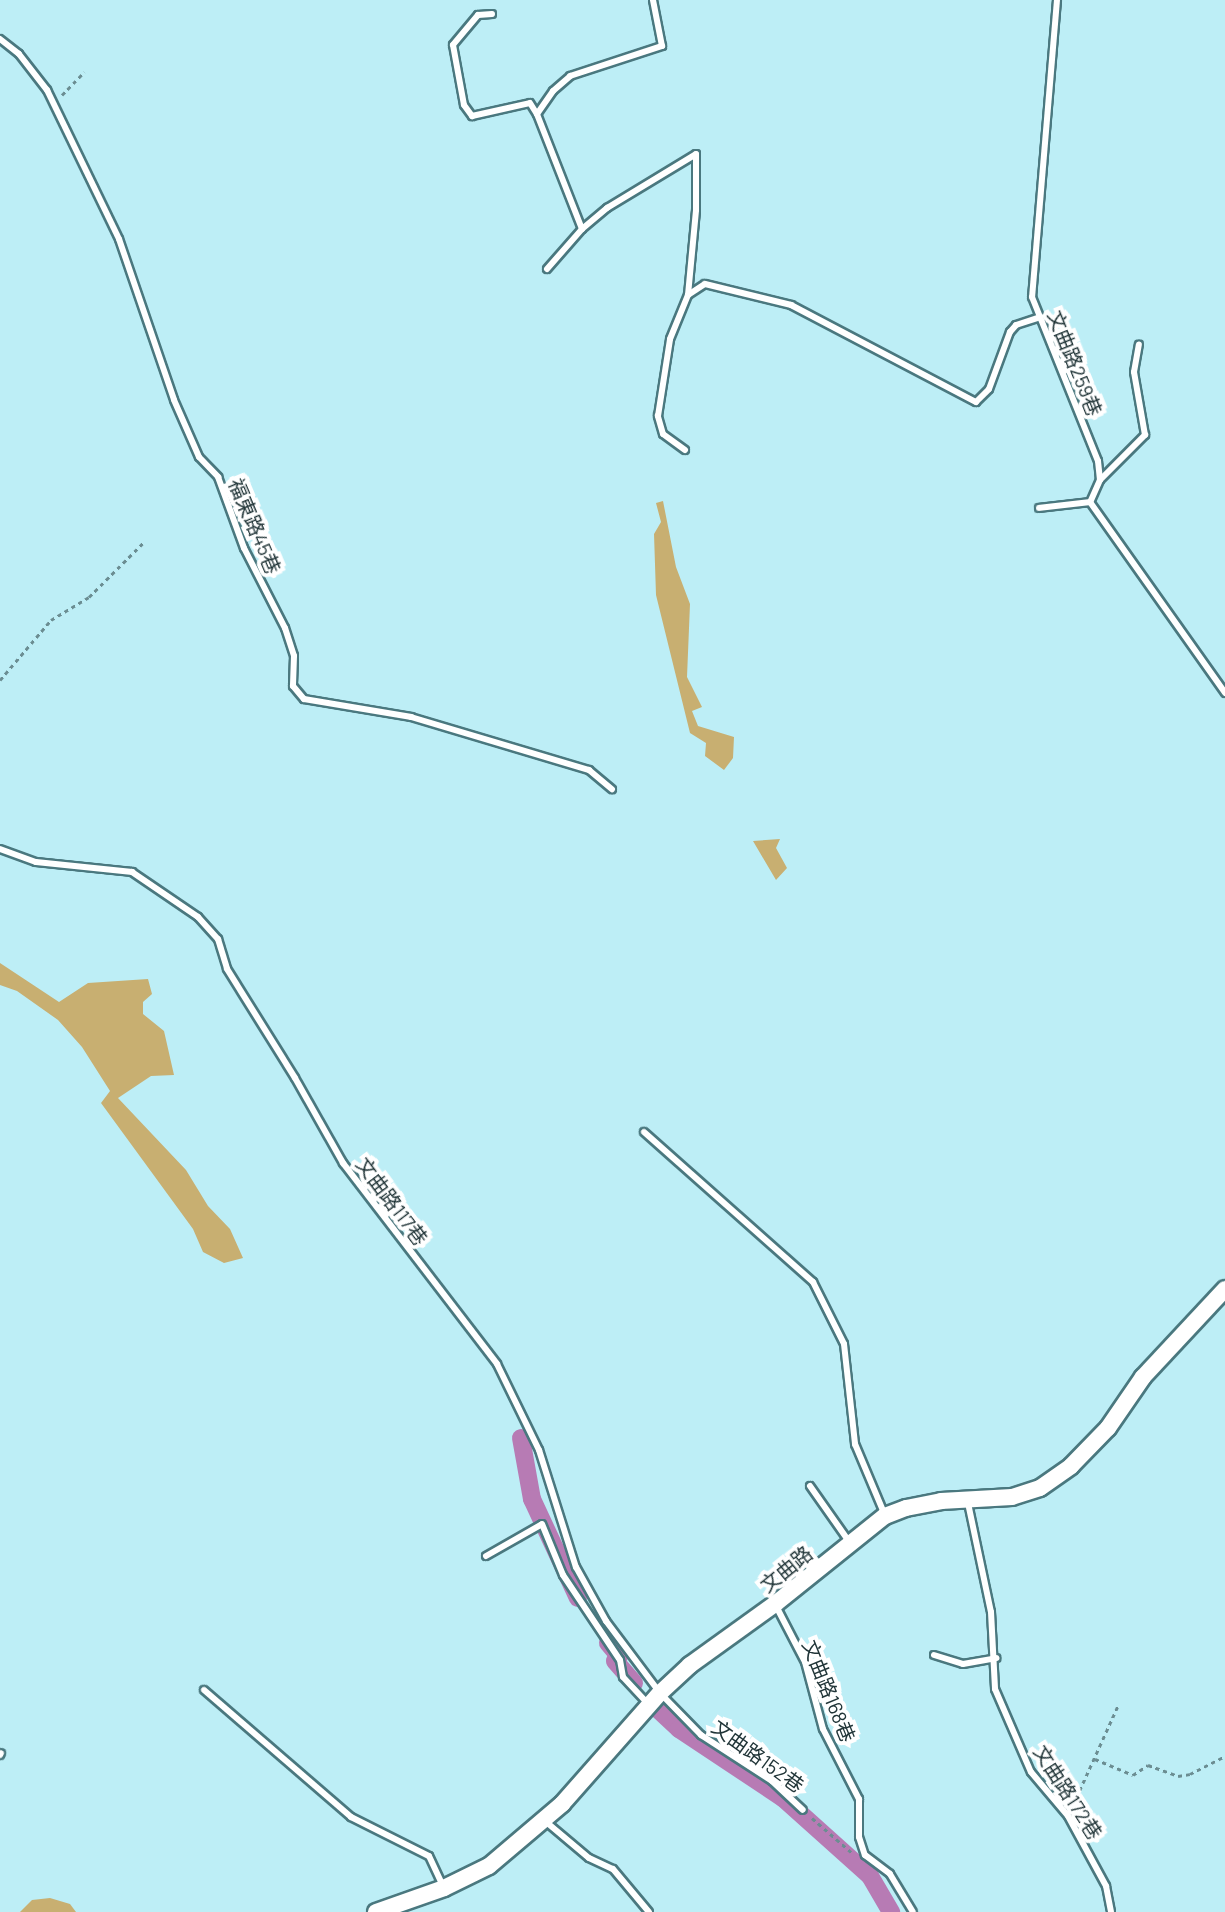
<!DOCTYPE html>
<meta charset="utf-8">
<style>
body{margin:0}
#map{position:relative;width:1225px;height:1912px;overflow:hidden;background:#bdeef6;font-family:Barlow,"Noto Sans TC",sans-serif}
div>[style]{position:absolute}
.green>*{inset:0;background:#c8af71}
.canal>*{height:18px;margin:-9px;padding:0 9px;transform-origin:9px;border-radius:9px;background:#b77bb4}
.path>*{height:3px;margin-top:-1.5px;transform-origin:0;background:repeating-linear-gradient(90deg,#6b8d92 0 4px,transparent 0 8px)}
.roads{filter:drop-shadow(2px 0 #4a787f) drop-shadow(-2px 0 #4a787f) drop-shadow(0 2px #4a787f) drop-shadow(0 -2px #4a787f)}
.service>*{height:6px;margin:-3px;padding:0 3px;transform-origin:3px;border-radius:3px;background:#fff}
.tertiary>*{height:16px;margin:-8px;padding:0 8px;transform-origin:8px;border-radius:8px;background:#fff}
span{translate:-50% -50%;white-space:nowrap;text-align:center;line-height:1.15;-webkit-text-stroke:8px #fff;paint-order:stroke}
.street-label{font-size:20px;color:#213538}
</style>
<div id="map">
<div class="green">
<div style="clip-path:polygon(663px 501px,676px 567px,690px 604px,687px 677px,702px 707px,692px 711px,698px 726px,734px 737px,733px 758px,724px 770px,705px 756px,706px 743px,690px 733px,656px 595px,654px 534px,661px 522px,656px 503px)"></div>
<div style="clip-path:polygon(780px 839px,776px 848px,787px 868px,776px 880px,753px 841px)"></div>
<div style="clip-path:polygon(0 963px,59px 1002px,88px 983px,148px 979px,152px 994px,143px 1002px,143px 1014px,164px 1031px,174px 1075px,151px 1076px,118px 1098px,186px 1170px,208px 1206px,230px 1229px,243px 1258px,224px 1263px,203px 1252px,193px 1229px,101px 1103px,110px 1091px,82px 1047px,58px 1020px,17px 991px,0 985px)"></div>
<div style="clip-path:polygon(50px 1898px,70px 1904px,76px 1912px,20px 1912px,32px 1900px)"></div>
</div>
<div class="canal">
<div style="left:521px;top:1438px;width:62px;rotate:79.8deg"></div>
<div style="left:532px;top:1499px;width:109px;rotate:65.1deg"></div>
<div style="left:608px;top:1643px;width:17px;rotate:50deg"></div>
<div style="left:619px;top:1656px;width:6px;rotate:129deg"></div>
<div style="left:615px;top:1661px;width:29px;rotate:49deg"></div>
<div style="left:650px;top:1702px;width:40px;rotate:43deg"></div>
<div style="left:679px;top:1729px;width:125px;rotate:33.6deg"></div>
<div style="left:783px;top:1798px;width:117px;rotate:41.9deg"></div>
<div style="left:870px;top:1876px;width:42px;rotate:59.7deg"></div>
</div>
<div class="path">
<div style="left:62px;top:95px;width:32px;rotate:-46deg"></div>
<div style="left:0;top:680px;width:79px;rotate:-49.6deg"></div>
<div style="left:51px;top:620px;width:44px;rotate:-31.2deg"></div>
<div style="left:89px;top:597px;width:78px;rotate:-45deg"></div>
<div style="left:1095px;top:1759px;width:41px;rotate:22.8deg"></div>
<div style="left:1133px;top:1775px;width:18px;rotate:-34deg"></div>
<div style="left:1148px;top:1765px;width:32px;rotate:20deg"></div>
<div style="left:1178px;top:1776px;width:12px;rotate:-9deg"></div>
<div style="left:1190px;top:1774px;width:39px;rotate:-27deg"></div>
<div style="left:1073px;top:1805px;width:109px;rotate:-65.6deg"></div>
<div style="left:812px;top:1818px;width:52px;rotate:41.1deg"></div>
</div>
<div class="roads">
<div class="service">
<div style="left:1057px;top:0;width:298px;rotate:94.8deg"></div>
<div style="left:1032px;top:297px;width:177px;rotate:68.1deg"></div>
<div style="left:1098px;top:461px;width:19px;rotate:84deg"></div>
<div style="left:1100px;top:480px;width:24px;rotate:114deg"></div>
<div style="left:1090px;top:502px;width:234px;rotate:54.7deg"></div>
<div style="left:492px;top:14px;width:14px;rotate:176deg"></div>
<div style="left:478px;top:15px;width:39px;rotate:130deg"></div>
<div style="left:453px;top:45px;width:61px;rotate:79.6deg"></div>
<div style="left:464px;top:105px;width:14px;rotate:54deg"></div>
<div style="left:472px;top:116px;width:59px;rotate:-12.6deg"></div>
<div style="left:530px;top:103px;width:13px;rotate:58deg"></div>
<div style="left:0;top:39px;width:24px;rotate:38deg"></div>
<div style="left:19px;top:54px;width:46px;rotate:52.1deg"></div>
<div style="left:47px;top:90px;width:165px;rotate:64.2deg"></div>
<div style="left:119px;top:239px;width:170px;rotate:71.1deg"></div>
<div style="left:174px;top:400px;width:62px;rotate:66.3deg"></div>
<div style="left:199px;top:457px;width:28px;rotate:46deg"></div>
<div style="left:218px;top:477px;width:76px;rotate:69.9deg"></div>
<div style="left:244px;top:548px;width:90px;rotate:62.9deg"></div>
<div style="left:285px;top:628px;width:29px;rotate:72deg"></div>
<div style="left:294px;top:656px;width:30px;rotate:92deg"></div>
<div style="left:293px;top:686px;width:17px;rotate:50deg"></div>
<div style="left:304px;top:699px;width:109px;rotate:9.5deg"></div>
<div style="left:411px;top:717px;width:186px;rotate:16.6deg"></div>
<div style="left:589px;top:770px;width:30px;rotate:40deg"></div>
<div style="left:582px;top:229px;width:123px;rotate:-111.4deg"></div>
<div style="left:537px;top:114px;width:28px;rotate:-55deg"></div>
<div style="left:553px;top:91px;width:23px;rotate:-41deg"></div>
<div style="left:570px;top:76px;width:97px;rotate:-18.1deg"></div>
<div style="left:662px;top:46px;width:47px;rotate:-101.1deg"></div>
<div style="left:547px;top:269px;width:53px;rotate:-48.8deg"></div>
<div style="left:582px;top:229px;width:33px;rotate:-40deg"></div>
<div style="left:607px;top:208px;width:104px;rotate:-31.2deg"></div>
<div style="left:688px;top:295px;width:20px;rotate:-33deg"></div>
<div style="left:705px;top:284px;width:89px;rotate:13.7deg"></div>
<div style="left:791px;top:305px;width:209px;rotate:27.7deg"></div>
<div style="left:976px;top:402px;width:18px;rotate:-45deg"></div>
<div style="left:989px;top:389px;width:61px;rotate:-69.8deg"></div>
<div style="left:1010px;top:332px;width:9px;rotate:-49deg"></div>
<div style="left:1016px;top:325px;width:23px;rotate:-18deg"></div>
<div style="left:685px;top:450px;width:27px;rotate:-144deg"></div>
<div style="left:663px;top:434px;width:19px;rotate:-106deg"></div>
<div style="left:658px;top:416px;width:78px;rotate:-81.1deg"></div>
<div style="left:670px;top:339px;width:48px;rotate:-67.8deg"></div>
<div style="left:688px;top:295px;width:85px;rotate:-84.6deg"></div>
<div style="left:696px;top:210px;width:56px;rotate:-90deg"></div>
<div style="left:1100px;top:480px;width:64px;rotate:-45deg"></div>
<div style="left:1145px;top:435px;width:64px;rotate:-99.9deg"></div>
<div style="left:1134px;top:372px;width:28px;rotate:-80deg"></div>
<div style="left:1039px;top:508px;width:51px;rotate:-6.7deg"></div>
<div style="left:0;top:849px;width:38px;rotate:20deg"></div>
<div style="left:36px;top:862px;width:97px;rotate:5.9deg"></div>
<div style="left:132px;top:872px;width:80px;rotate:34.3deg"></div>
<div style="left:198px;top:917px;width:30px;rotate:48deg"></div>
<div style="left:218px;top:939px;width:31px;rotate:73deg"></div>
<div style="left:227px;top:969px;width:128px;rotate:58deg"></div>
<div style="left:295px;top:1078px;width:98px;rotate:60.5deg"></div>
<div style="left:343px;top:1163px;width:253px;rotate:52.5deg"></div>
<div style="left:497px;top:1364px;width:96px;rotate:64deg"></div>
<div style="left:539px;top:1450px;width:123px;rotate:72.5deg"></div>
<div style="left:576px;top:1567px;width:62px;rotate:60.9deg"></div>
<div style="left:606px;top:1621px;width:90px;rotate:53.1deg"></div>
<div style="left:660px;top:1693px;width:59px;rotate:45.7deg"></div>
<div style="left:701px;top:1735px;width:85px;rotate:32.9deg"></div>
<div style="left:772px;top:1781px;width:42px;rotate:43.1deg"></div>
<div style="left:644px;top:1132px;width:226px;rotate:41.6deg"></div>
<div style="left:813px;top:1282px;width:69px;rotate:63.4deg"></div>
<div style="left:844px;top:1344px;width:101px;rotate:83.7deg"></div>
<div style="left:855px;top:1444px;width:75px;rotate:67.2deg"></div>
<div style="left:810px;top:1486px;width:70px;rotate:54.9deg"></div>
<div style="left:968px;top:1503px;width:111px;rotate:78.1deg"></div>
<div style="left:991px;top:1612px;width:77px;rotate:87deg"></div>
<div style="left:995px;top:1689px;width:90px;rotate:66.6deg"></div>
<div style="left:1031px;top:1772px;width:57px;rotate:49.9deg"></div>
<div style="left:1068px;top:1816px;width:80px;rotate:61.5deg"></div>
<div style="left:1106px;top:1886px;width:26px;rotate:79deg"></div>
<div style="left:486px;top:1556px;width:64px;rotate:-29.7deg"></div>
<div style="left:542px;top:1524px;width:55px;rotate:67.6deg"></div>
<div style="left:563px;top:1575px;width:102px;rotate:56.2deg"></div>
<div style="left:620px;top:1660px;width:17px;rotate:80deg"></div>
<div style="left:623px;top:1677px;width:38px;rotate:47deg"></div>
<div style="left:776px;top:1606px;width:63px;rotate:62.6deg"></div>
<div style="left:805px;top:1662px;width:69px;rotate:75deg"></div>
<div style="left:823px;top:1729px;width:79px;rotate:62.8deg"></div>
<div style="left:859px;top:1799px;width:38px;rotate:90deg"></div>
<div style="left:859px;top:1837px;width:19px;rotate:72deg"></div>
<div style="left:865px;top:1855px;width:31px;rotate:37deg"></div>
<div style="left:890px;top:1874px;width:44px;rotate:58.8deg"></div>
<div style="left:934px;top:1655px;width:30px;rotate:17deg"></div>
<div style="left:963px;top:1664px;width:34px;rotate:-10deg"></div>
<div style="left:204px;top:1690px;width:194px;rotate:40.8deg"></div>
<div style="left:351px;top:1817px;width:87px;rotate:26.6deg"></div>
<div style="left:429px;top:1856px;width:35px;rotate:65deg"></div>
<div style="left:0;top:1755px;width:2px;rotate:-63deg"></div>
<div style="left:545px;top:1821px;width:57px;rotate:40.1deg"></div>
<div style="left:589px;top:1858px;width:26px;rotate:25deg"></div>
<div style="left:613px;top:1869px;width:56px;rotate:50.1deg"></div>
</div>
<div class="tertiary">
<div style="left:376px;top:1912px;width:72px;rotate:-19.4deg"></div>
<div style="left:444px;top:1888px;width:50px;rotate:-26.1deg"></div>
<div style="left:489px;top:1866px;width:96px;rotate:-40.3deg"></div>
<div style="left:562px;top:1804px;width:148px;rotate:-48.6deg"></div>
<div style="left:660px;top:1693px;width:41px;rotate:-43deg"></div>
<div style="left:690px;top:1665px;width:105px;rotate:-35.7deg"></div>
<div style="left:775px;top:1604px;width:141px;rotate:-38.7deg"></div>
<div style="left:885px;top:1516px;width:22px;rotate:-21deg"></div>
<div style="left:906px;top:1508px;width:36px;rotate:-11deg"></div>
<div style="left:941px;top:1501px;width:71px;rotate:-3.2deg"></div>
<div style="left:1012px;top:1497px;width:29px;rotate:-18deg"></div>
<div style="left:1040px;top:1488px;width:38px;rotate:-35deg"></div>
<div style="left:1071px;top:1466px;width:53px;rotate:-45.8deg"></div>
<div style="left:1108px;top:1428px;width:62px;rotate:-55.5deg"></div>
<div style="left:1143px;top:1377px;width:120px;rotate:-47deg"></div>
</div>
</div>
<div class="street-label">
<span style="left:1075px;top:363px;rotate:68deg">文曲路259巷</span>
<span style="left:255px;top:526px;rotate:67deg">福東路45巷</span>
<span style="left:392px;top:1201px;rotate:53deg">文曲路117巷</span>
<span style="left:786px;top:1569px;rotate:-39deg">文曲路</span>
<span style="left:829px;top:1691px;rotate:68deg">文曲路168巷</span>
<span style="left:758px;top:1756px;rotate:36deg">文曲路152巷</span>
<span style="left:1068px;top:1792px;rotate:57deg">文曲路172巷</span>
</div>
</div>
